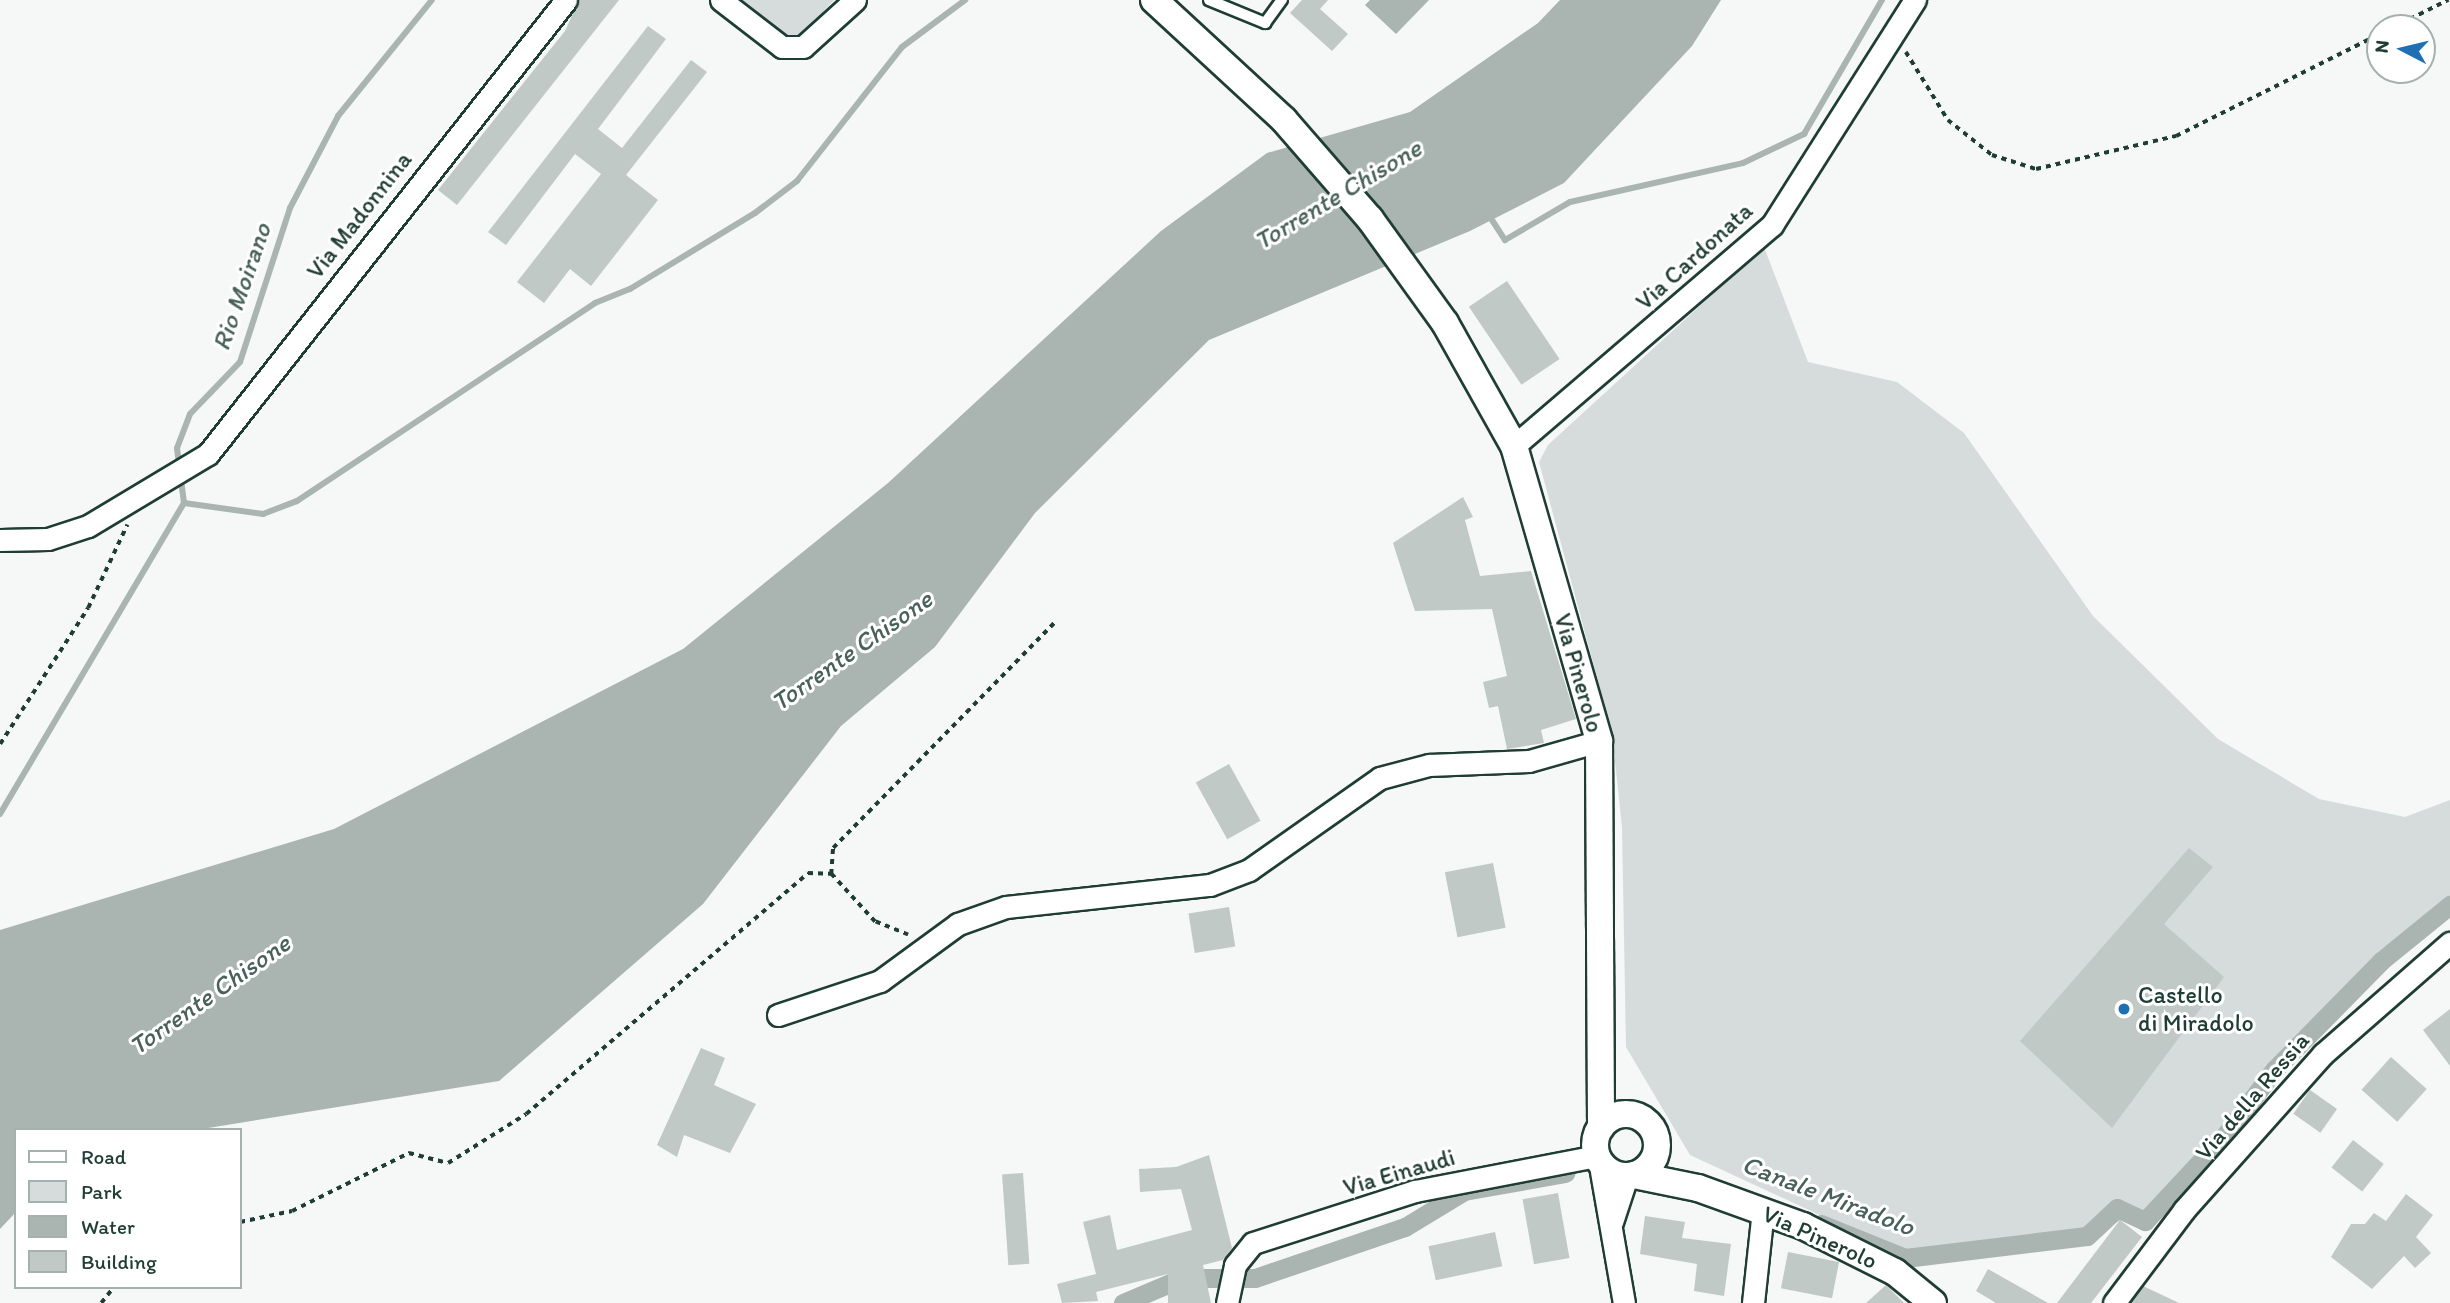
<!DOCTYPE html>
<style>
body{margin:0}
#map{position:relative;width:2450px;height:1303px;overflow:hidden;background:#f6f7f7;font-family:Itim,sans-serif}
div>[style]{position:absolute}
.green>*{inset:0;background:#d6dcdb}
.water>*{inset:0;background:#aab5b1}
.stream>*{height:6px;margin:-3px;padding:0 3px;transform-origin:3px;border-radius:3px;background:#aab5b1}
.canal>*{height:19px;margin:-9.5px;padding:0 9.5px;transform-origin:9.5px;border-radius:9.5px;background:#aab5b1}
.building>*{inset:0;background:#c0c9c6;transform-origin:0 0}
.path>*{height:3.5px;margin-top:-1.75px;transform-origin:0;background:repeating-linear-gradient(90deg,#1f3d34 0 5px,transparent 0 10px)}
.roads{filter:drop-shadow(2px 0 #1f3d34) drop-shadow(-2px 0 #1f3d34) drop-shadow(0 2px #1f3d34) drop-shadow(0 -2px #1f3d34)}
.service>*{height:10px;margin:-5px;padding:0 5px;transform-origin:5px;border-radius:5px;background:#fff}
.minor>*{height:21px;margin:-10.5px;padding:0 10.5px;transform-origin:10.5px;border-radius:10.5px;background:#fff}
.tertiary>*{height:26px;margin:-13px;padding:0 13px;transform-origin:13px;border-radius:13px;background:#fff}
.tertiary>.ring{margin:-13px;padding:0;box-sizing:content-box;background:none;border:26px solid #fff;border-radius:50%}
.dots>*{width:19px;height:19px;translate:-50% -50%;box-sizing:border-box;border:4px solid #fff;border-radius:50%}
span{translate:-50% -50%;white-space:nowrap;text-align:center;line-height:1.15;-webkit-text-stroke:6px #fff;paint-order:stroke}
.street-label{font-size:24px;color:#1f3d34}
.poi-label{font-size:24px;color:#1f3d34}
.left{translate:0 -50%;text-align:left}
.water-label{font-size:26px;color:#49615a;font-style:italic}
.legend{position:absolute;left:14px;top:1128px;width:228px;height:161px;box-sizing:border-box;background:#fff;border:2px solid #a5b1ae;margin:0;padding:9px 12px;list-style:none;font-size:21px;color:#1f3d34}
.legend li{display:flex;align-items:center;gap:14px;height:35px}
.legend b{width:35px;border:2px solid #a5b1ae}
.north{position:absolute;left:2366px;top:14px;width:70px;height:70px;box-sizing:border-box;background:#fff;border:2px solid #a5b1ae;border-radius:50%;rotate:277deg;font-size:19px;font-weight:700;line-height:28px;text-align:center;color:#1f3d34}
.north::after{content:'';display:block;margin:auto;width:24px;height:32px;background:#1f6fb2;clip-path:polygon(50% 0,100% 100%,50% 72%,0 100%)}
</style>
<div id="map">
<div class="green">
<div style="clip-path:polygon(740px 0,834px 0,801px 35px,786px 36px)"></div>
<div style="clip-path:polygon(1764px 247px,1808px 362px,1897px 382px,1964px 433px,2093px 616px,2218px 739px,2319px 799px,2405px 817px,2450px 800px,2450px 914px,2375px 974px,2151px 1214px,2062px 1235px,1904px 1254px,1690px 1155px,1626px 1047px,1622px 827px,1612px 733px,1539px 462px,1548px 445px)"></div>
</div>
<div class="water">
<div style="clip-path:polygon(1370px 0,1429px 0,1396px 34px,1365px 5px)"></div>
<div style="clip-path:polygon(1560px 0,1721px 0,1692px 46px,1564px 183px,1470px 231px,1209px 340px,1035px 513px,935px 647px,841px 726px,703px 904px,499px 1081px,196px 1130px,16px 1130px,16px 1212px,0 1229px,0 930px,334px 829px,683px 649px,888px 483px,1161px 231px,1267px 153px,1410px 112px,1538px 23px)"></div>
</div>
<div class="stream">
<div style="left:1492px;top:220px;width:24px;rotate:57deg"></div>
<div style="left:1505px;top:240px;width:75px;rotate:-30.3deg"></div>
<div style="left:1570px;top:202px;width:177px;rotate:-12.7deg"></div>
<div style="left:1743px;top:163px;width:68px;rotate:-25.4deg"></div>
<div style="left:1804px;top:134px;width:155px;rotate:-59.8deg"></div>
<div style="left:184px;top:503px;width:80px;rotate:7.9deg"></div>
<div style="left:263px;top:514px;width:36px;rotate:-21deg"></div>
<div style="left:297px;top:501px;width:358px;rotate:-33.6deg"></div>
<div style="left:595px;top:303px;width:38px;rotate:-22deg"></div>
<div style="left:630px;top:289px;width:146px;rotate:-31.3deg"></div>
<div style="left:755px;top:213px;width:53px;rotate:-37.3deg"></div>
<div style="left:797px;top:181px;width:170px;rotate:-51.9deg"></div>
<div style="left:902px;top:47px;width:79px;rotate:-36.7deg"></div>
<div style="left:0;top:814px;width:361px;rotate:-59.4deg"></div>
<div style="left:184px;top:503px;width:55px;rotate:-97.3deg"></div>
<div style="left:177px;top:448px;width:36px;rotate:-69deg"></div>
<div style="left:190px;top:414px;width:72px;rotate:-46.1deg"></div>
<div style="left:240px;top:362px;width:162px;rotate:-72deg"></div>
<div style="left:290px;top:208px;width:104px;rotate:-62.4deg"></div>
<div style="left:338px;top:116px;width:149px;rotate:-51deg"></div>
</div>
<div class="canal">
<div style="left:1821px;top:1224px;width:91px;rotate:22deg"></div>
<div style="left:1905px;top:1258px;width:183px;rotate:-6.9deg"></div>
<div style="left:2087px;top:1236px;width:41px;rotate:-43deg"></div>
<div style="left:2117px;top:1208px;width:31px;rotate:25deg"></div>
<div style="left:2145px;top:1221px;width:120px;rotate:-47deg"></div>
<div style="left:2227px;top:1133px;width:79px;rotate:-53.3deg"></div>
<div style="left:2274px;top:1070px;width:153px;rotate:-45.5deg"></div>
<div style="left:2381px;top:961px;width:89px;rotate:-39.1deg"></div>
<div style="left:1123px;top:1303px;width:64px;rotate:-23deg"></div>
<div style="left:1182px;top:1278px;width:73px"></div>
<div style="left:1255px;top:1278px;width:158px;rotate:-18.8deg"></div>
<div style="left:1405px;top:1227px;width:69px;rotate:-31.4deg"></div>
<div style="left:1464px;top:1191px;width:103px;rotate:-10.1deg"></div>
</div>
<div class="building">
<div style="clip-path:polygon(579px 0,619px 0,457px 205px,438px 190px,565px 31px)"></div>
<div style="clip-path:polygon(1302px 0,1328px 0,1320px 9px,1348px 34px,1332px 51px,1290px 13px)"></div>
<div style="clip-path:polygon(648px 26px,666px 39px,598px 129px,622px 148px,691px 60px,707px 72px,626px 175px,658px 200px,591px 286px,570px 269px,544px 303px,517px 282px,601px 174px,575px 154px,506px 245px,488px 232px)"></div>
<div style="left:1507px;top:281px;width:94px;height:46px;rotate:56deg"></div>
<div style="clip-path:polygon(1463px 497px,1473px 517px,1465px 520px,1480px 576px,1531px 571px,1576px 719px,1541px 730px,1544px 743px,1507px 749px,1498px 706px,1489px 708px,1483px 682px,1507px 676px,1492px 609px,1415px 611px,1407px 587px,1393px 543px)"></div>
<div style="left:1229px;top:764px;width:65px;height:38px;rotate:61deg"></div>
<div style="clip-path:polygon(2189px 848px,2213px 867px,2164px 924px,2224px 977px,2112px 1128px,2020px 1041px)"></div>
<div style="left:1493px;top:863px;width:66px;height:49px;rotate:79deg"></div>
<div style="left:1229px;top:907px;width:40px;height:41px;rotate:81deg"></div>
<div style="clip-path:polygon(2450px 1009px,2450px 1066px,2423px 1030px)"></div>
<div style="clip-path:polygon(701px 1048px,725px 1058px,714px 1085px,756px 1104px,730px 1153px,684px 1135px,677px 1157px,657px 1145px)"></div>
<div style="left:2391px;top:1057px;width:48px;height:44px;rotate:42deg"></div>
<div style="left:2310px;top:1090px;width:33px;height:29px;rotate:35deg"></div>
<div style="left:2353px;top:1140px;width:39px;height:35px;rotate:38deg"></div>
<div style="clip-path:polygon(1209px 1155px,1232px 1248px,1223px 1260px,1203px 1265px,1211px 1303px,1168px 1303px,1168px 1274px,1096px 1292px,1098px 1301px,1062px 1303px,1057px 1284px,1096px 1274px,1083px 1222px,1110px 1215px,1117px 1250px,1192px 1230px,1181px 1189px,1140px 1192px,1139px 1169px,1176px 1167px)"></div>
<div style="left:1023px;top:1173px;width:91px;height:21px;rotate:86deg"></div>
<div style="left:1558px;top:1193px;width:66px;height:36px;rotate:80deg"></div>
<div style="clip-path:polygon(2406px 1194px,2433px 1215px,2416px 1237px,2431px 1253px,2415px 1268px,2404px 1256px,2372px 1289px,2331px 1257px,2351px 1224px,2365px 1224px,2374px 1213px,2386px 1221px)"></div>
<div style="clip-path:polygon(1645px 1216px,1685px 1222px,1682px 1238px,1731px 1244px,1724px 1296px,1694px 1291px,1697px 1264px,1640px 1254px)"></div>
<div style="clip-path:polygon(2120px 1220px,2142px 1237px,2091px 1303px,2057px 1303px)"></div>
<div style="left:1495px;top:1232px;width:35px;height:68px;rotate:78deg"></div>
<div style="left:1788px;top:1252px;width:52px;height:37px;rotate:11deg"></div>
<div style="clip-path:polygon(1988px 1269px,2048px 1303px,1996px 1303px,1976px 1291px)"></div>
<div style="clip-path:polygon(1886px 1285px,1904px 1303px,1866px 1303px)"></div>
<div style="clip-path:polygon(2143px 1286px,2179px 1303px,2130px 1303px)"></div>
</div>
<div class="path">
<div style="left:2392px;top:28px;width:63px;rotate:-26.6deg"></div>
<div style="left:1906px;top:52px;width:80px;rotate:58.3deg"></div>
<div style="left:1948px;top:120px;width:56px;rotate:38.5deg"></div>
<div style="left:1992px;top:155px;width:46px;rotate:17.7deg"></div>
<div style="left:2036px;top:169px;width:144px;rotate:-13.3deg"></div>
<div style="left:2176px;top:136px;width:228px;rotate:-26.6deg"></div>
<div style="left:0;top:744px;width:162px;rotate:-57.1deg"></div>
<div style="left:88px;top:608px;width:92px;rotate:-64.8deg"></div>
<div style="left:908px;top:935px;width:35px;rotate:-158deg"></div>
<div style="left:875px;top:922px;width:65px;rotate:-132.5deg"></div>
<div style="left:831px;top:874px;width:26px;rotate:-86deg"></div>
<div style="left:833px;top:848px;width:315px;rotate:-45.5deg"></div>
<div style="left:240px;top:1222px;width:53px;rotate:-11.9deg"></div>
<div style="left:292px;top:1211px;width:131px;rotate:-26.4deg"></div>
<div style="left:409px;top:1153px;width:40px;rotate:14.4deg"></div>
<div style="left:448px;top:1163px;width:92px;rotate:-32.1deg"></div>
<div style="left:526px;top:1114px;width:371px;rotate:-40.5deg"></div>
<div style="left:808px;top:873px;width:23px;rotate:2deg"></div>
<div style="left:101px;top:1303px;width:21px;rotate:-51deg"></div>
</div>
<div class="roads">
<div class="service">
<div style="left:1209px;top:0;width:61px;rotate:22.3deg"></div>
<div style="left:1265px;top:23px;width:29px;rotate:-54deg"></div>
</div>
<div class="minor">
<div style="left:721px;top:0;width:77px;rotate:37.6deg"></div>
<div style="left:782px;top:47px;width:21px"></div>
<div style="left:803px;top:47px;width:70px;rotate:-42.1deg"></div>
<div style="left:1514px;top:446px;width:340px;rotate:-40.6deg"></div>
<div style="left:1772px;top:225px;width:267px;rotate:-57.6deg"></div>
<div style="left:0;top:540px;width:48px;rotate:-1.2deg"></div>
<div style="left:48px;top:539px;width:42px;rotate:-18deg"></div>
<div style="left:88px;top:526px;width:140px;rotate:-31deg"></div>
<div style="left:208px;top:454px;width:578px;rotate:-51.74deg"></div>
<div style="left:778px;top:1015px;width:108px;rotate:-18.4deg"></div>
<div style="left:880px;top:981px;width:97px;rotate:-36.2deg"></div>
<div style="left:958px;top:924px;width:51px;rotate:-19.5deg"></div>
<div style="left:1006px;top:907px;width:205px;rotate:-6.2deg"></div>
<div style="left:1210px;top:885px;width:42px;rotate:-21deg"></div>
<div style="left:1249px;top:870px;width:160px;rotate:-35.1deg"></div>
<div style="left:1380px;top:778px;width:51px;rotate:-14.9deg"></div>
<div style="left:1429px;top:765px;width:100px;rotate:-2.3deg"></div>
<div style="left:1529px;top:761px;width:73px;rotate:-15.9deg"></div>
<div style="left:1599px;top:1160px;width:145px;rotate:80.1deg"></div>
<div style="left:1612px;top:1222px;width:48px;rotate:-71.9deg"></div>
<div style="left:1227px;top:1303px;width:39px;rotate:-78deg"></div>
<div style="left:1235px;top:1265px;width:28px;rotate:-51deg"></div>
<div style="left:1253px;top:1243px;width:170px;rotate:-17.8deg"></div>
<div style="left:1415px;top:1191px;width:185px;rotate:-10.9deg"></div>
<div style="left:1753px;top:1303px;width:94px;rotate:-83.9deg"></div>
<div style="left:2114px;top:1303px;width:116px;rotate:-53deg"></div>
<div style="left:2184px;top:1210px;width:209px;rotate:-48.3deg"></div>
<div style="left:2323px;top:1054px;width:169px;rotate:-41.2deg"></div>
</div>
<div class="tertiary">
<div style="left:1154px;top:0;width:177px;rotate:42.7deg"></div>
<div style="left:1284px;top:120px;width:131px;rotate:49deg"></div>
<div style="left:1370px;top:219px;width:128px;rotate:54.2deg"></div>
<div style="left:1445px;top:323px;width:141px;rotate:60.7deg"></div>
<div style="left:1514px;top:446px;width:307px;rotate:73.9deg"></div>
<div style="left:1599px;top:741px;width:386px;rotate:89.7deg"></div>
<div class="ring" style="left:1595px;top:1114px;width:36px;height:36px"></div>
<div style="left:1634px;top:1175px;width:65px;rotate:11.5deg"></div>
<div style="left:1698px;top:1188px;width:112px;rotate:19.9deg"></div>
<div style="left:1803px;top:1226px;width:103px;rotate:26.6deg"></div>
<div style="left:1895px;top:1272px;width:49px;rotate:39.2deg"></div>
</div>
</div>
<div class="dots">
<div style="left:2124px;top:1009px;background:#1f6fb2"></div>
</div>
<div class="street-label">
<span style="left:359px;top:215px;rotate:-52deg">Via Madonnina</span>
<span style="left:1694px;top:256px;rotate:-42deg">Via Cardonata</span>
<span style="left:1579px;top:673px;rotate:74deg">Via Pinerolo</span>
<span style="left:2252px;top:1096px;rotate:-49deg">Via della Ressia</span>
<span style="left:1399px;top:1172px;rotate:-16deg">Via Einaudi</span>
<span style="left:1820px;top:1237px;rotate:24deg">Via Pinerolo</span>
</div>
<div class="poi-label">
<span class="left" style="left:2138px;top:1009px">Castello<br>di Miradolo</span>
</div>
<div class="water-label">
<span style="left:1338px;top:195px;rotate:-31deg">Torrente Chisone</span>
<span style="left:242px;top:287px;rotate:-71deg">Rio Moirano</span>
<span style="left:852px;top:651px;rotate:-35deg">Torrente Chisone</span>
<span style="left:210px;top:995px;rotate:-35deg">Torrente Chisone</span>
<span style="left:1828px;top:1196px;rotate:21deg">Canale Miradolo</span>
</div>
<ul class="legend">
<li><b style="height:9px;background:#fff"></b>Road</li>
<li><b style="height:19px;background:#d6dcdb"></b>Park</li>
<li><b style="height:19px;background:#aab5b1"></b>Water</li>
<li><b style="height:19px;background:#c0c9c6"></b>Building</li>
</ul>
<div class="north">N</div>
</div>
